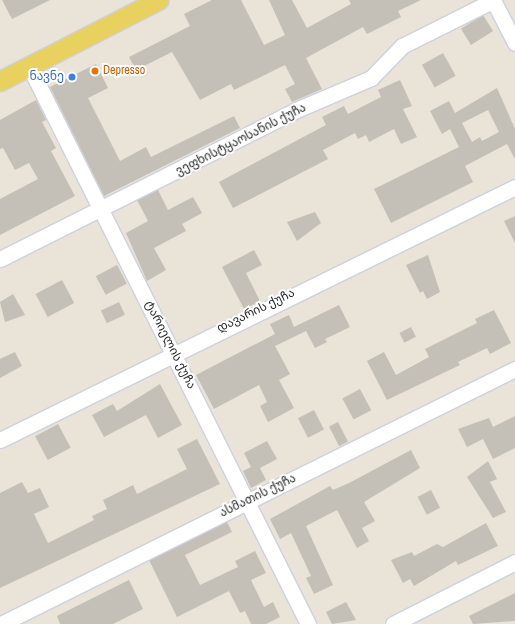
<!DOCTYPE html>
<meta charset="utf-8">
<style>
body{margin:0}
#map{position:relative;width:515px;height:624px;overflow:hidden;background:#e9e3d8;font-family:"Archivo Narrow","Noto Sans Georgian",sans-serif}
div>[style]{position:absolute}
.building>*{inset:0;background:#c4c0b8;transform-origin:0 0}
.roads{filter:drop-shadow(1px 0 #ced0df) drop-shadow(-1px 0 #ced0df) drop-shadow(0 1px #ced0df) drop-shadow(0 -1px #ced0df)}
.minor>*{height:15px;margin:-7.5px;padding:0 7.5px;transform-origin:7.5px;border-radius:7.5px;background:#fff}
.major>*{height:19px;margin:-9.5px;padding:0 9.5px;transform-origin:9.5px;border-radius:9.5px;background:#e8d15e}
.dots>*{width:11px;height:11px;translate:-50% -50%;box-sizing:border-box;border:2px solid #fff;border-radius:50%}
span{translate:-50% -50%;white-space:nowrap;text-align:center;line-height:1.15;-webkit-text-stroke:4px #fff;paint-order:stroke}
.food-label{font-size:12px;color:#c56008}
.left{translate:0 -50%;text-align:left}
.shop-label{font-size:12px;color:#366cbe}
.right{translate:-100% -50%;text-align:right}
.street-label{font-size:12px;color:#272727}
</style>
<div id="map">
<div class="building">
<div style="clip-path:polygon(2px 0,50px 0,12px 19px)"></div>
<div style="clip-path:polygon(212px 0,241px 0,264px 45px,285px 35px,269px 0,292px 0,307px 28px,351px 4px,349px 0,421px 0,398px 11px,401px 17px,367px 34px,363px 27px,306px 58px,322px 89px,292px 102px,285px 89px,295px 84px,285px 65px,234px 90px,231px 84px,200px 100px,172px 52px,136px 70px,129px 57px,190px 26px,184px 14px)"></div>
<div style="left:483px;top:15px;width:19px;height:26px;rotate:58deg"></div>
<div style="left:443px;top:53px;width:26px;height:24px;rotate:61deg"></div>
<div style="clip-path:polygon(96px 64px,108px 88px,88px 98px,120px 161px,146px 147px,151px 157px,234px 116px,240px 128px,104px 196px,50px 87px)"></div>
<div style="clip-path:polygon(400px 80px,412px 106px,403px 109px,417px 137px,401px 144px,394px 129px,369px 142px,366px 135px,358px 139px,355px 133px,323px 150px,328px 159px,233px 208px,219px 182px,326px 125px,322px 117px,344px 106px,348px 114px,381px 97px,378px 90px)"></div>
<div style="clip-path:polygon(evenodd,497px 88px,515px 129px,515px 159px,507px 144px,465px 166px,473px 182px,391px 223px,374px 189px,459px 147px,450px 129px,442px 134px,430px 111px,449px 101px,455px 113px,497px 88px,488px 110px,499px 132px,482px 141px,480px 137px,472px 142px,462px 123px,488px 110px)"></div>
<div style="clip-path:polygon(36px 100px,46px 120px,42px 122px,56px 148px,51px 151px,75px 196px,0 235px,0 199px,38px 179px,29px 163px,15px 170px,3px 148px,0 149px,0 120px)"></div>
<div style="clip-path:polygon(158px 190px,168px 210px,193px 197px,202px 213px,182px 224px,186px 231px,154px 248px,166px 270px,147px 281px,126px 233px,148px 221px,137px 200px)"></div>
<div style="clip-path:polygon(315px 212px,321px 223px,297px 241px,287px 222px)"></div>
<div style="clip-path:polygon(515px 216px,515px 243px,504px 221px)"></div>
<div style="clip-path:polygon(254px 250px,262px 265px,246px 273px,260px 301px,244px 309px,222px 267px)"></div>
<div style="clip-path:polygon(428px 255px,440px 292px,427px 299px,423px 291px,420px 293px,406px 265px)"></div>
<div style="left:117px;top:265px;width:21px;height:24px;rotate:62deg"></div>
<div style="left:62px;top:280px;width:26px;height:30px;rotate:62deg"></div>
<div style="clip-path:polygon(13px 294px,25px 315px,5px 322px,0 302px)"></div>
<div style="left:119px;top:302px;width:14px;height:20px;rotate:65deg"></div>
<div style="clip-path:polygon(339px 305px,350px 327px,325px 339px,327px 342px,315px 348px,306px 331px,275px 346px,290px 374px,279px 380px,294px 408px,268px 422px,260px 406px,267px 402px,259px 385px,214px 409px,196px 375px,275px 334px,270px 324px,289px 315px,294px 327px)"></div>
<div style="clip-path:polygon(494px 310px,511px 343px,490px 354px,487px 348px,458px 362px,460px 365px,387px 400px,367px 361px,384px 352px,396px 375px,429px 357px,425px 349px,477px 323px,475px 319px)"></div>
<div style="left:411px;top:327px;width:11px;height:13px;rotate:63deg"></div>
<div style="clip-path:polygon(15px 352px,22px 366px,0 378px,0 359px)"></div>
<div style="clip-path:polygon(160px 384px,182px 425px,158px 438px,146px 415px,104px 437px,92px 415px,113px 404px,117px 411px)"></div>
<div style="left:360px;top:389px;width:24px;height:20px;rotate:62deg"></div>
<div style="left:314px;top:410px;width:22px;height:18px;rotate:63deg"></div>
<div style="clip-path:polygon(515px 416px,515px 448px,493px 459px,483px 439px,467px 447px,458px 429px,489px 418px,493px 427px)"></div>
<div style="left:338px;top:422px;width:22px;height:10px;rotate:63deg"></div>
<div style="left:58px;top:424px;width:27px;height:26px;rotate:62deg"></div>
<div style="clip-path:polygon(197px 439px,220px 484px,0 588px,0 493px,22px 482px,28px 493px,40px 488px,49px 507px,34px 514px,48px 543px,94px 520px,92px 516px,107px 509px,103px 500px,133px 485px,137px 494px,187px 469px,177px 449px)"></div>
<div style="clip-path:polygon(267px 441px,277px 459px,260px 468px,266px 480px,251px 488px,243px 471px,251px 467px,244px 453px)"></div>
<div style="clip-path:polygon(411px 450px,420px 468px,364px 502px,375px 521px,362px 528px,369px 541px,357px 548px,337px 510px,306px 526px,333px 585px,314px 594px,306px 578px,311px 576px,291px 533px,280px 539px,270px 519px,330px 486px,333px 490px,349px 483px)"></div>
<div style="clip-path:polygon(488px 461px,497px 479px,490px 482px,506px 512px,493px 518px,467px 477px)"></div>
<div style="left:431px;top:490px;width:20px;height:15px;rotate:63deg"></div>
<div style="clip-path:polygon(227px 522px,232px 532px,185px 555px,200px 585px,238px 567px,235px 561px,255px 551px,266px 573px,251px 580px,264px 607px,273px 602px,280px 617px,266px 624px,251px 624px,245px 611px,240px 613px,229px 591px,177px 617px,149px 560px)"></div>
<div style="clip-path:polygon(486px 523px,498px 546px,458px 565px,456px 561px,414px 586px,410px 579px,403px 583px,391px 560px,412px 552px,414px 556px,437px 544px,443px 547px)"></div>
<div style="clip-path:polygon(129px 580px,143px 609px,113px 624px,60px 624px,57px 616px)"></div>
<div style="clip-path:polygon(515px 593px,515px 621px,473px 624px,469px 616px)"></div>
<div style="clip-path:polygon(346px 602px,356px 620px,332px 624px,326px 612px)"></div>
</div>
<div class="roads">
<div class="minor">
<div style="left:493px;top:0;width:48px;rotate:62.9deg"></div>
<div style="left:29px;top:66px;width:624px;rotate:63.43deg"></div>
<div style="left:0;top:259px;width:331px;rotate:-26.7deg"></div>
<div style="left:296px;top:110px;width:82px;rotate:-23.1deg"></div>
<div style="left:371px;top:78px;width:45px;rotate:-45.9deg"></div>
<div style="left:402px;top:46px;width:103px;rotate:-26.6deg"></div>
<div style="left:0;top:440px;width:574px;rotate:-26.16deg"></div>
<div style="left:1px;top:624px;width:574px;rotate:-26.39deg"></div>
<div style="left:393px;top:624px;width:137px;rotate:-26.9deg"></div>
</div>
<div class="major">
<div style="left:0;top:81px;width:178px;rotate:-27.1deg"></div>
</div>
</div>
<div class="dots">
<div style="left:95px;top:71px;background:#e8710a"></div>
<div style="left:72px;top:77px;background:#3f7fe0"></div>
</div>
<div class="food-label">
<span class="left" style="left:103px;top:71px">Depresso</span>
</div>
<div class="shop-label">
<span class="right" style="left:64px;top:77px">ნავნე</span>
</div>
<div class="street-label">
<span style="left:241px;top:140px;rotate:-27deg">ვეფხისტყაოსანის ქუჩა</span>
<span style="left:256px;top:311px;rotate:-26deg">დავარის ქუჩა</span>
<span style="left:170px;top:345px;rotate:63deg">ტარიელის ქუჩა</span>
<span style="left:258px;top:496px;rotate:-26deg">ასმათის ქუჩა</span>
</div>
</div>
